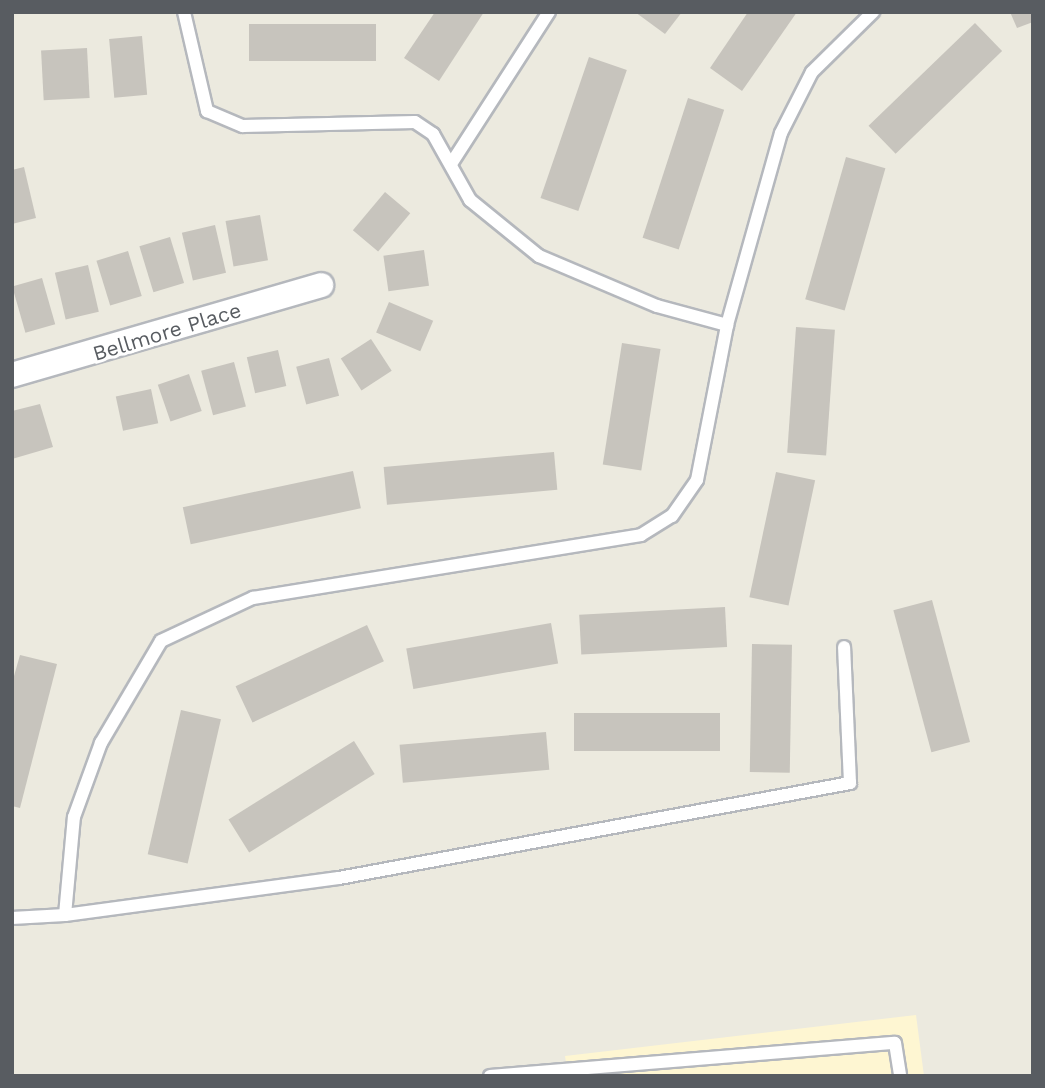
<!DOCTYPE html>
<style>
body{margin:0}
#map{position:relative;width:1045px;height:1088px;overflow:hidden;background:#eceadf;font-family:"Work Sans",sans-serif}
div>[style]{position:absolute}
.commercial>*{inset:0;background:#fef6d2}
.building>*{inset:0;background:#c7c4bd;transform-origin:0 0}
.roads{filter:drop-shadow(2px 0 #b5b8bd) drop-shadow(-2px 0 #b5b8bd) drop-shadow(0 2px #b5b8bd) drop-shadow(0 -2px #b5b8bd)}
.service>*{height:12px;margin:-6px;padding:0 6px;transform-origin:6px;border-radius:6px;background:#fff}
.minor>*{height:24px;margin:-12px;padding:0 12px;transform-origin:12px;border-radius:12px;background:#fff}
span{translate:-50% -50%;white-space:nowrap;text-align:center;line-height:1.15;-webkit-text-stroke:6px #fff;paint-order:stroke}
.street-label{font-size:21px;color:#585c61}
.frame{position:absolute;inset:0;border:14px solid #585c61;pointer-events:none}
</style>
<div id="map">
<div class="commercial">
<div style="clip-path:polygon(916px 1015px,924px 1076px,568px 1076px,565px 1056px)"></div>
</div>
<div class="building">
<div style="clip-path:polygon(435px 12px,484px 12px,439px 81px,404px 58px)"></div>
<div style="clip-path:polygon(635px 12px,682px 12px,665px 34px)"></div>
<div style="clip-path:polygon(748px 12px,797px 12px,742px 91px,710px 68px)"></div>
<div style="clip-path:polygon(1010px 12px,1033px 12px,1033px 22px,1017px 28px)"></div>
<div style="left:975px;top:23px;width:39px;height:148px;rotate:46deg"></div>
<div style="left:249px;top:24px;width:127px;height:37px"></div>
<div style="left:142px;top:36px;width:59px;height:33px;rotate:85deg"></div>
<div style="left:87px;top:48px;width:50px;height:46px;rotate:87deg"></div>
<div style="left:589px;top:57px;width:40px;height:149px;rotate:19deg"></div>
<div style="left:688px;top:98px;width:38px;height:147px;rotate:18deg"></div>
<div style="left:846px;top:157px;width:41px;height:148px;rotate:16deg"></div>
<div style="clip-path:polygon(24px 167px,36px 218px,12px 224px,12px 170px)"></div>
<div style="left:385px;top:192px;width:33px;height:50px;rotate:40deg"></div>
<div style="left:260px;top:215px;width:46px;height:35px;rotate:80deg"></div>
<div style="left:215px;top:225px;width:49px;height:34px;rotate:77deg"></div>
<div style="left:170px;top:237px;width:48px;height:32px;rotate:73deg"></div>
<div style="left:424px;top:250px;width:36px;height:41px;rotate:82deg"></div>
<div style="left:128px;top:251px;width:47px;height:33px;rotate:73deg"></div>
<div style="left:88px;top:265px;width:48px;height:34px;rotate:77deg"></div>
<div style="left:42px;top:278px;width:48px;height:31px;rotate:74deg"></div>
<div style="left:389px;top:302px;width:48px;height:33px;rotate:23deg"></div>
<div style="left:796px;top:327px;width:39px;height:126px;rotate:4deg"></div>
<div style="left:371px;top:339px;width:38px;height:36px;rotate:57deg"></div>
<div style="left:622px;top:343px;width:39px;height:123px;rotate:9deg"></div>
<div style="left:278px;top:350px;width:37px;height:32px;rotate:77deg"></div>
<div style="left:329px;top:358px;width:39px;height:34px;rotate:75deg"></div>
<div style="left:234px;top:362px;width:46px;height:34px;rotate:75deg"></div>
<div style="left:189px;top:374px;width:39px;height:33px;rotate:71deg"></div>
<div style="left:151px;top:389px;width:35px;height:36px;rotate:78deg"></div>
<div style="clip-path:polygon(40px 404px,53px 447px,12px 459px,12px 411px)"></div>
<div style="left:554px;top:452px;width:38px;height:171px;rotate:85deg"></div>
<div style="left:353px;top:471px;width:38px;height:174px;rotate:78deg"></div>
<div style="left:776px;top:472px;width:40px;height:128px;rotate:12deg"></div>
<div style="left:932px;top:600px;width:147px;height:40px;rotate:75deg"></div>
<div style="left:725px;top:607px;width:40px;height:146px;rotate:87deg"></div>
<div style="left:551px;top:623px;width:41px;height:147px;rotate:80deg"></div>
<div style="left:367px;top:625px;width:40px;height:145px;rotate:65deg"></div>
<div style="left:752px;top:644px;width:40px;height:128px;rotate:1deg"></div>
<div style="clip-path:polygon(20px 655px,57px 664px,20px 808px,12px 806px,12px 683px)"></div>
<div style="left:181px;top:710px;width:41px;height:148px;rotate:13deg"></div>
<div style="left:720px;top:713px;width:38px;height:146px;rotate:90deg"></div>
<div style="left:546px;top:732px;width:38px;height:147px;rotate:85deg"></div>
<div style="left:354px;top:741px;width:39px;height:148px;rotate:58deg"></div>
</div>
<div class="roads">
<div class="service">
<div style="left:184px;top:12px;width:102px;rotate:76.9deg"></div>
<div style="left:207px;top:111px;width:39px;rotate:23deg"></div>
<div style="left:243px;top:126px;width:172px;rotate:-1.3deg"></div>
<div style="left:415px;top:122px;width:22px;rotate:34deg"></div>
<div style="left:433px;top:134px;width:76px;rotate:60.7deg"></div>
<div style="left:470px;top:200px;width:89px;rotate:39.1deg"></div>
<div style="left:539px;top:256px;width:128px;rotate:23deg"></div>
<div style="left:657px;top:306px;width:73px;rotate:15.2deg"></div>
<div style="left:451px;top:164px;width:181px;rotate:-57.2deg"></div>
<div style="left:65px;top:915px;width:276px;rotate:-7.7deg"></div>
<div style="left:339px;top:878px;width:520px;rotate:-10.53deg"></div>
<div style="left:850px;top:783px;width:136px;rotate:-92.5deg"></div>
<div style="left:12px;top:918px;width:53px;rotate:-3.2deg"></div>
<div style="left:65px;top:915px;width:98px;rotate:-84.8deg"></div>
<div style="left:74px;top:817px;width:79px;rotate:-70deg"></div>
<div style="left:101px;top:743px;width:118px;rotate:-59.5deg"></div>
<div style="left:161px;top:641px;width:102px;rotate:-25.1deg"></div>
<div style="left:253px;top:598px;width:393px;rotate:-9.2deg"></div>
<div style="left:641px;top:535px;width:36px;rotate:-32deg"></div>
<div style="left:672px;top:516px;width:44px;rotate:-55.2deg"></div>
<div style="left:697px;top:480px;width:158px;rotate:-79deg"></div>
<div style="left:727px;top:325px;width:199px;rotate:-74.3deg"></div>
<div style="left:781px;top:133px;width:68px;rotate:-63.1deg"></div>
<div style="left:812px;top:72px;width:86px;rotate:-44.5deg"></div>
<div style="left:490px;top:1076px;width:406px;rotate:-4.7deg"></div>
<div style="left:895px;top:1043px;width:33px;rotate:81deg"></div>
</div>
<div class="minor">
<div style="left:12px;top:375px;width:322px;rotate:-16.2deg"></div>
</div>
</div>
<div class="street-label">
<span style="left:167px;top:332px;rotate:-17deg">Bellmore Place</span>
</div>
<div class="frame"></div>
</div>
